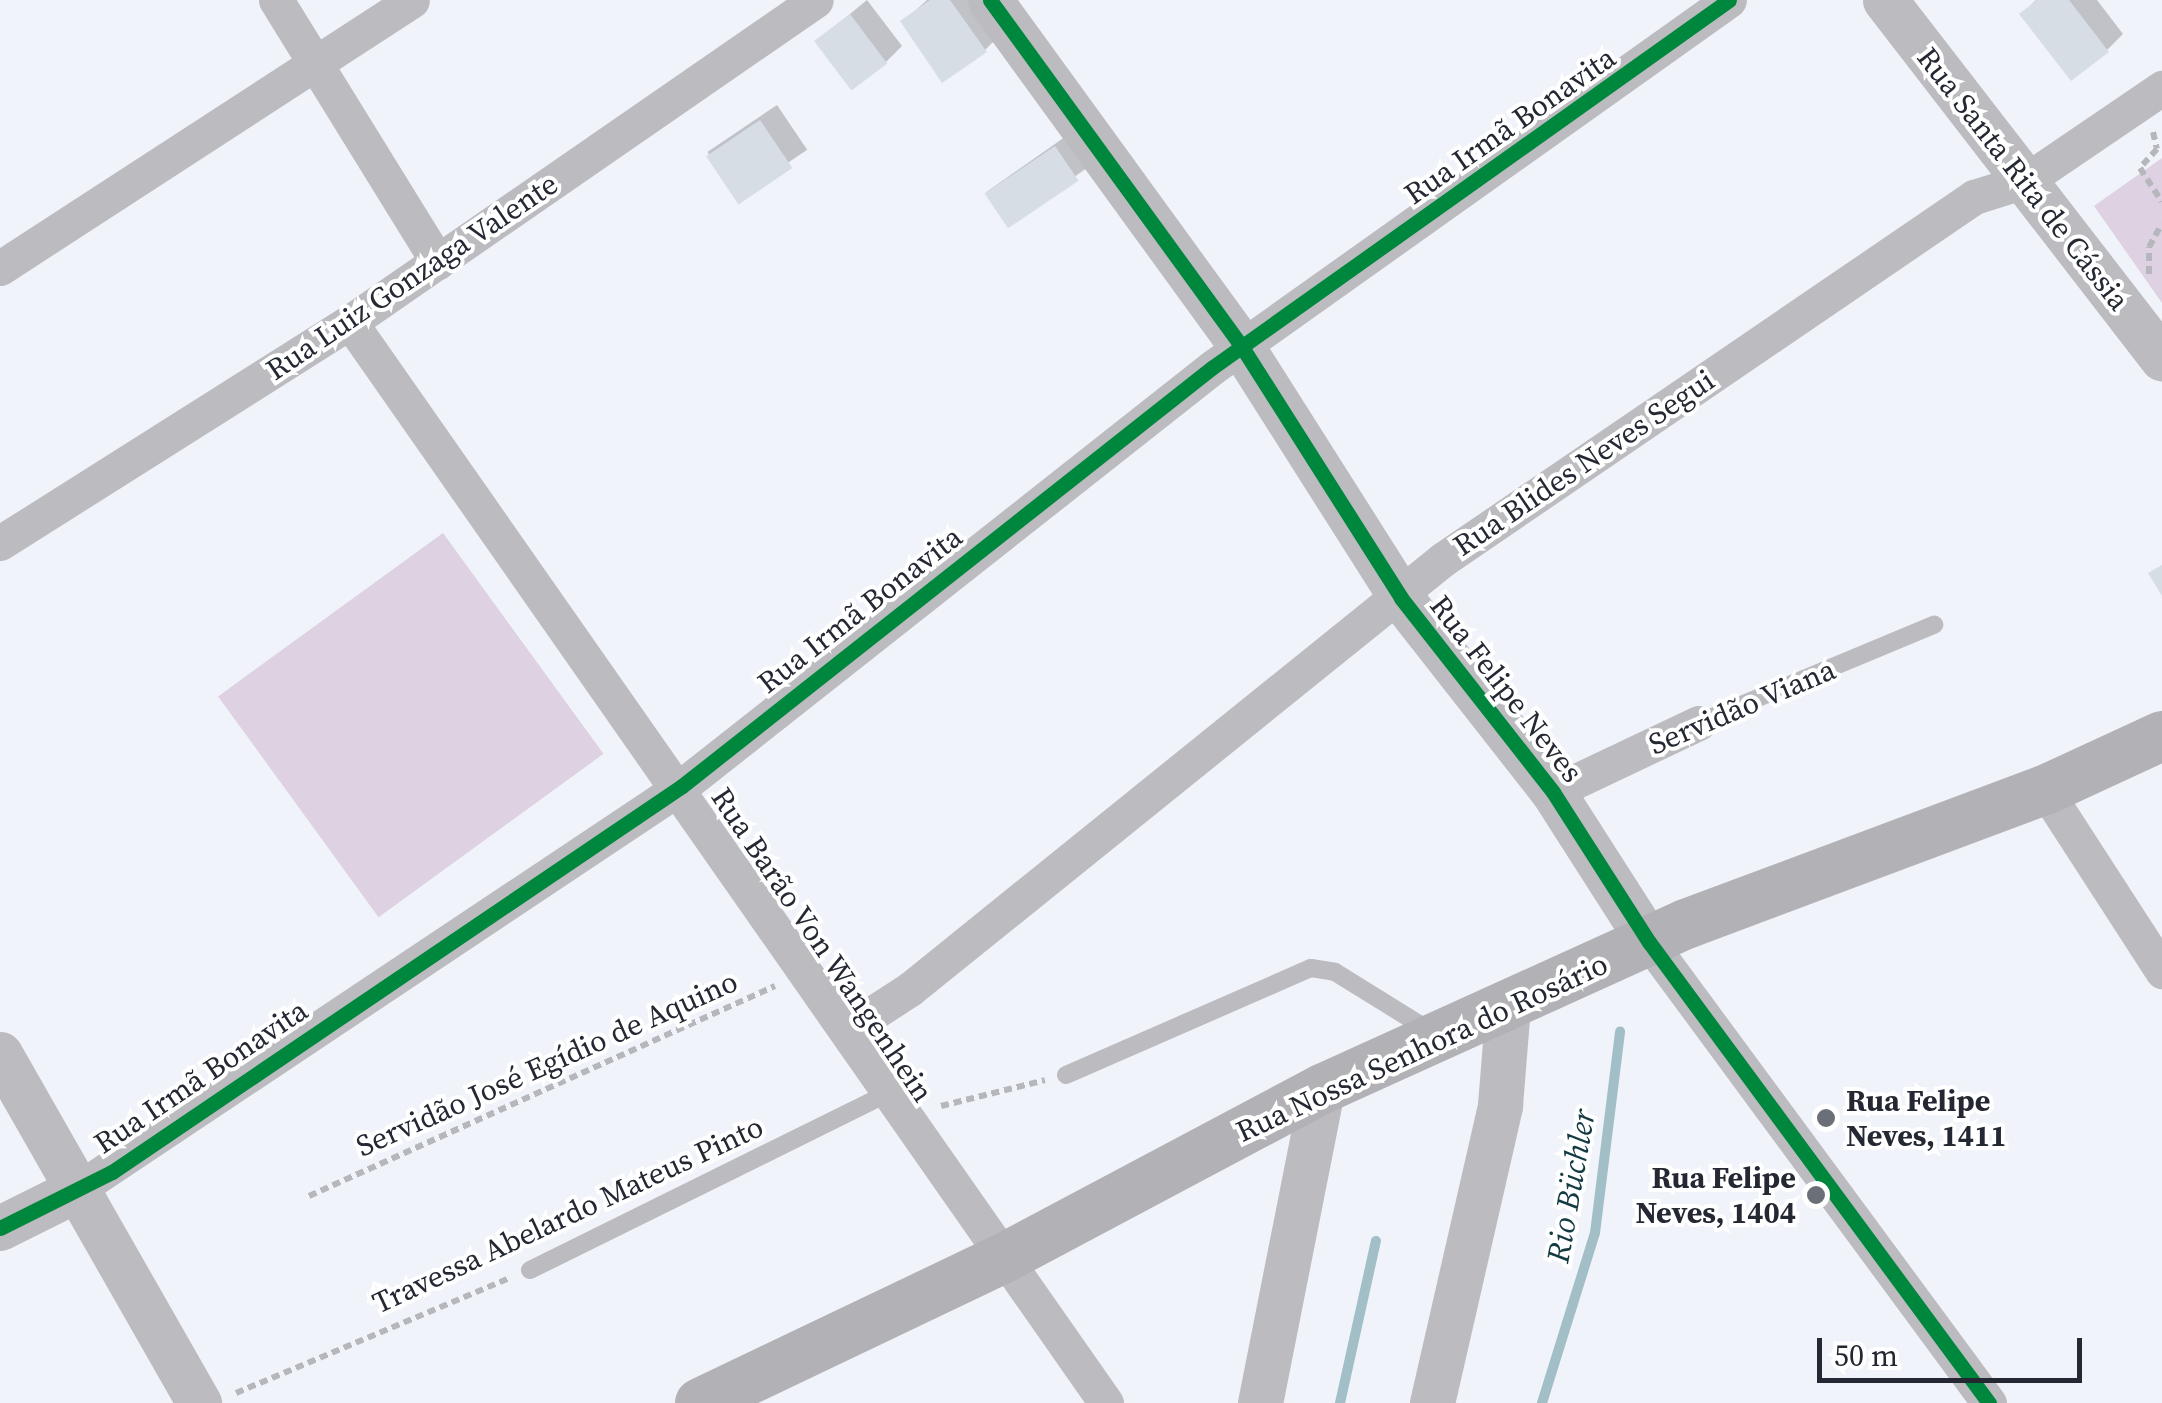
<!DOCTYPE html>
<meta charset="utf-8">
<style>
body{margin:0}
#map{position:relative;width:2162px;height:1403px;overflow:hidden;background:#f0f3fa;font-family:"Source Serif 4",serif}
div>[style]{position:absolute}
.green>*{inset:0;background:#ddd1e2;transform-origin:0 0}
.shadow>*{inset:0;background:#0003;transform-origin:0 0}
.stream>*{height:10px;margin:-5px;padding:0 5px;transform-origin:5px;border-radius:5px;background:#a2bec6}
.building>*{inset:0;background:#d6dde5;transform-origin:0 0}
.path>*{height:6px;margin-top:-3px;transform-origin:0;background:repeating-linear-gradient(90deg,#b6b7bc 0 8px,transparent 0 13px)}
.service>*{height:18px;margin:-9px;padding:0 9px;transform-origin:9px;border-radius:9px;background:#bbbbc0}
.minor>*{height:35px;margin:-17.5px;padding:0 17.5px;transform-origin:17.5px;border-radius:17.5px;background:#bbbbc0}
.tertiary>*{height:45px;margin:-22.5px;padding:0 22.5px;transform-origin:22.5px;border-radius:22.5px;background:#bbbbc0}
.secondary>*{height:50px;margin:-25px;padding:0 25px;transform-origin:25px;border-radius:25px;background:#b1b1b6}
.cycleway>*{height:15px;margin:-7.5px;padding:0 7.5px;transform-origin:7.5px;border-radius:7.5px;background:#00873e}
.dots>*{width:28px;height:28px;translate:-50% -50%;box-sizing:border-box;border:5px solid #fff;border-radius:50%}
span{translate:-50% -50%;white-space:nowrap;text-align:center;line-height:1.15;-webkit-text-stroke:8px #fff;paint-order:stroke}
.street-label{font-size:30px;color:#242832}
.poi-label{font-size:30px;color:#242832;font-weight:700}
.left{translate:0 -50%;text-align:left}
.right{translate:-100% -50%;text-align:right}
.water-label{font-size:32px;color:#143b42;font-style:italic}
.scale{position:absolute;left:1817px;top:1338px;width:265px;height:45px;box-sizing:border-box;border:5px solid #242832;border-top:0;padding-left:12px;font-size:30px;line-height:35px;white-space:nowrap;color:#242832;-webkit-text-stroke:8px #fff;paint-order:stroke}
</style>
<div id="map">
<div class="green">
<div style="clip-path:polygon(2162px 158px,2162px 303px,2094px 206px)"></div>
<div style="left:443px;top:533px;width:273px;height:278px;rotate:54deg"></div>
</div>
<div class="shadow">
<div style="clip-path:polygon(867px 0,902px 46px,886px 62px,817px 41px)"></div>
<div style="clip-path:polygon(927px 0,977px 0,1001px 34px,985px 50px,903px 22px)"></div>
<div style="clip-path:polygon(2036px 0,2097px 0,2123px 34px,2107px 50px,2022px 14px)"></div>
<div style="left:777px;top:105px;width:54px;height:84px;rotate:56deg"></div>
<div style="left:1072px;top:132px;width:38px;height:104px;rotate:55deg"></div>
</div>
<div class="stream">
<div style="left:1340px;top:1403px;width:166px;rotate:-77.5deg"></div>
<div style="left:1542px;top:1403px;width:178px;rotate:-72.7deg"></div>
<div style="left:1595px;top:1233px;width:203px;rotate:-82.9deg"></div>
</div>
<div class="building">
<div style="clip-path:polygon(930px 0,950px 0,987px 52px,942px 83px,900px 21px)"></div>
<div style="clip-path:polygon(2037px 0,2069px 0,2109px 52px,2071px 81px,2019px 14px)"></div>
<div style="left:850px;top:14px;width:62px;height:45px;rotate:53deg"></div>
<div style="left:760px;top:120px;width:58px;height:65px;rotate:56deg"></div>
<div style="left:1055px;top:146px;width:42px;height:85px;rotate:56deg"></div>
<div style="clip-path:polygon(2162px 565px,2162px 596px,2148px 573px)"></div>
</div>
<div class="path">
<div style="left:2153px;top:132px;width:17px;rotate:77deg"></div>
<div style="left:2157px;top:149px;width:25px;rotate:132deg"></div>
<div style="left:2140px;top:168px;width:40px;rotate:57.1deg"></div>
<div style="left:2149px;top:274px;width:27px;rotate:-90deg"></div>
<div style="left:2149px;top:247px;width:26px;rotate:-61deg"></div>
<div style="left:941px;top:1106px;width:107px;rotate:-14deg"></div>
<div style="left:309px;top:1196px;width:511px;rotate:-24.26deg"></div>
<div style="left:236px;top:1393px;width:297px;rotate:-22.8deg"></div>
</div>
<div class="service">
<div style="left:1698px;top:723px;width:256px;rotate:-22.6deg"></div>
<div style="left:1066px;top:1075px;width:267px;rotate:-23.6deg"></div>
<div style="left:1311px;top:968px;width:24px;rotate:9deg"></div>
<div style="left:1335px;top:972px;width:112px;rotate:31.8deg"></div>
<div style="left:530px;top:1270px;width:399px;rotate:-26.3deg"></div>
</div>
<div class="minor">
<div style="left:276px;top:0;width:308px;rotate:58.3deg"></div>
<div style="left:0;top:268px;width:491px;rotate:-33deg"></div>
<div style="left:350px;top:322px;width:1319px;rotate:55.03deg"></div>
<div style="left:0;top:543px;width:414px;rotate:-32.3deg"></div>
<div style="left:350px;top:322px;width:566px;rotate:-34.64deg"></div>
<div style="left:2045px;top:790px;width:216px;rotate:57.1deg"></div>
<div style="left:1553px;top:792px;width:161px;rotate:-25.4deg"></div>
<div style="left:1649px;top:942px;width:573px;rotate:53.59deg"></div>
<div style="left:847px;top:1030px;width:75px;rotate:-33.1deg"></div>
<div style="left:910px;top:989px;width:683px;rotate:-38.88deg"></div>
<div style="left:1442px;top:560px;width:644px;rotate:-34.31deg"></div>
<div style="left:1974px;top:197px;width:53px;rotate:-17.4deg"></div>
<div style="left:2025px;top:181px;width:166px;rotate:-34.2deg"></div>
<div style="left:78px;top:1189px;width:726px;rotate:-33.71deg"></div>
<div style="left:682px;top:786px;width:676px;rotate:-38.28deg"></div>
<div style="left:1213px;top:367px;width:633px;rotate:-35.42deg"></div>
</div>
<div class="tertiary">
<div style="left:990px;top:0;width:429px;rotate:54deg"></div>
<div style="left:1242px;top:347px;width:297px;rotate:57.6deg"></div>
<div style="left:1401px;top:598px;width:246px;rotate:51.9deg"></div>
<div style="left:1553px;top:792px;width:178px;rotate:57.4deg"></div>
<div style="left:1885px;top:0;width:453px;rotate:52.3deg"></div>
<div style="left:0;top:1054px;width:402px;rotate:60.3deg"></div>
<div style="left:0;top:1228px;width:87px;rotate:-26.6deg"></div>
<div style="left:1260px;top:1403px;width:320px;rotate:-78.8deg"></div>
<div style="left:1432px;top:1403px;width:306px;rotate:-77.1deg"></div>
<div style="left:1500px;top:1105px;width:99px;rotate:-85.4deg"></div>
</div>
<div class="secondary">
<div style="left:700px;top:1403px;width:337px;rotate:-25.5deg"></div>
<div style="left:1004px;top:1258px;width:360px;rotate:-28deg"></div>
<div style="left:1322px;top:1089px;width:400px;rotate:-24.4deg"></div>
<div style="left:1686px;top:924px;width:383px;rotate:-20.5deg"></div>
<div style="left:2045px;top:790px;width:129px;rotate:-24.8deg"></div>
</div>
<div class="cycleway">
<div style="left:990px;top:0;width:429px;rotate:54deg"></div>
<div style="left:1242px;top:347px;width:297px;rotate:57.6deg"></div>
<div style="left:1401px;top:598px;width:246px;rotate:51.9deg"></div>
<div style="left:1553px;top:792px;width:178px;rotate:57.4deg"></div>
<div style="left:1649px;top:942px;width:573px;rotate:53.59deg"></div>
<div style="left:0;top:1228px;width:125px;rotate:-26.6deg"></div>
<div style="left:112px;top:1172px;width:688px;rotate:-34.11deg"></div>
<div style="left:682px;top:786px;width:676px;rotate:-38.28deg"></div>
<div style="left:1213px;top:367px;width:633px;rotate:-35.42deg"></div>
</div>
<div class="dots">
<div style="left:1826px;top:1118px;background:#6b6f78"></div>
<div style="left:1816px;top:1195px;background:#6b6f78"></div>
</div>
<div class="street-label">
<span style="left:1510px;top:126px;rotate:-35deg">Rua Irmã Bonavita</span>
<span style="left:2023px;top:179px;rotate:52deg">Rua Santa Rita de Cássia</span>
<span style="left:412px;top:277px;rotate:-34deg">Rua Luiz Gonzaga Valente</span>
<span style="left:1584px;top:463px;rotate:-34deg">Rua Blides Neves Segui</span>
<span style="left:860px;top:610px;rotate:-38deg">Rua Irmã Bonavita</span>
<span style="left:1506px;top:689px;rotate:52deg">Rua Felipe Neves</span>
<span style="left:1742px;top:707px;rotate:-23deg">Servidão Viana</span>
<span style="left:822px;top:945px;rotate:56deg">Rua Barão Von Wangenhein</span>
<span style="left:1422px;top:1048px;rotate:-25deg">Rua Nossa Senhora do Rosário</span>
<span style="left:547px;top:1064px;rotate:-24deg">Servidão José Egídio de Aquino</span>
<span style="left:201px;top:1077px;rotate:-34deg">Rua Irmã Bonavita</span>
<span style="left:568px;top:1215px;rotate:-25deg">Travessa Abelardo Mateus Pinto</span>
</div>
<div class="poi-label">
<span class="left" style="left:1846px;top:1118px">Rua Felipe<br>Neves, 1411</span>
<span class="right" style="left:1796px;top:1195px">Rua Felipe<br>Neves, 1404</span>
</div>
<div class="water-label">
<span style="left:1571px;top:1186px;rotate:-80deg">Rio Büchler</span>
</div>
<div class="scale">50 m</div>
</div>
